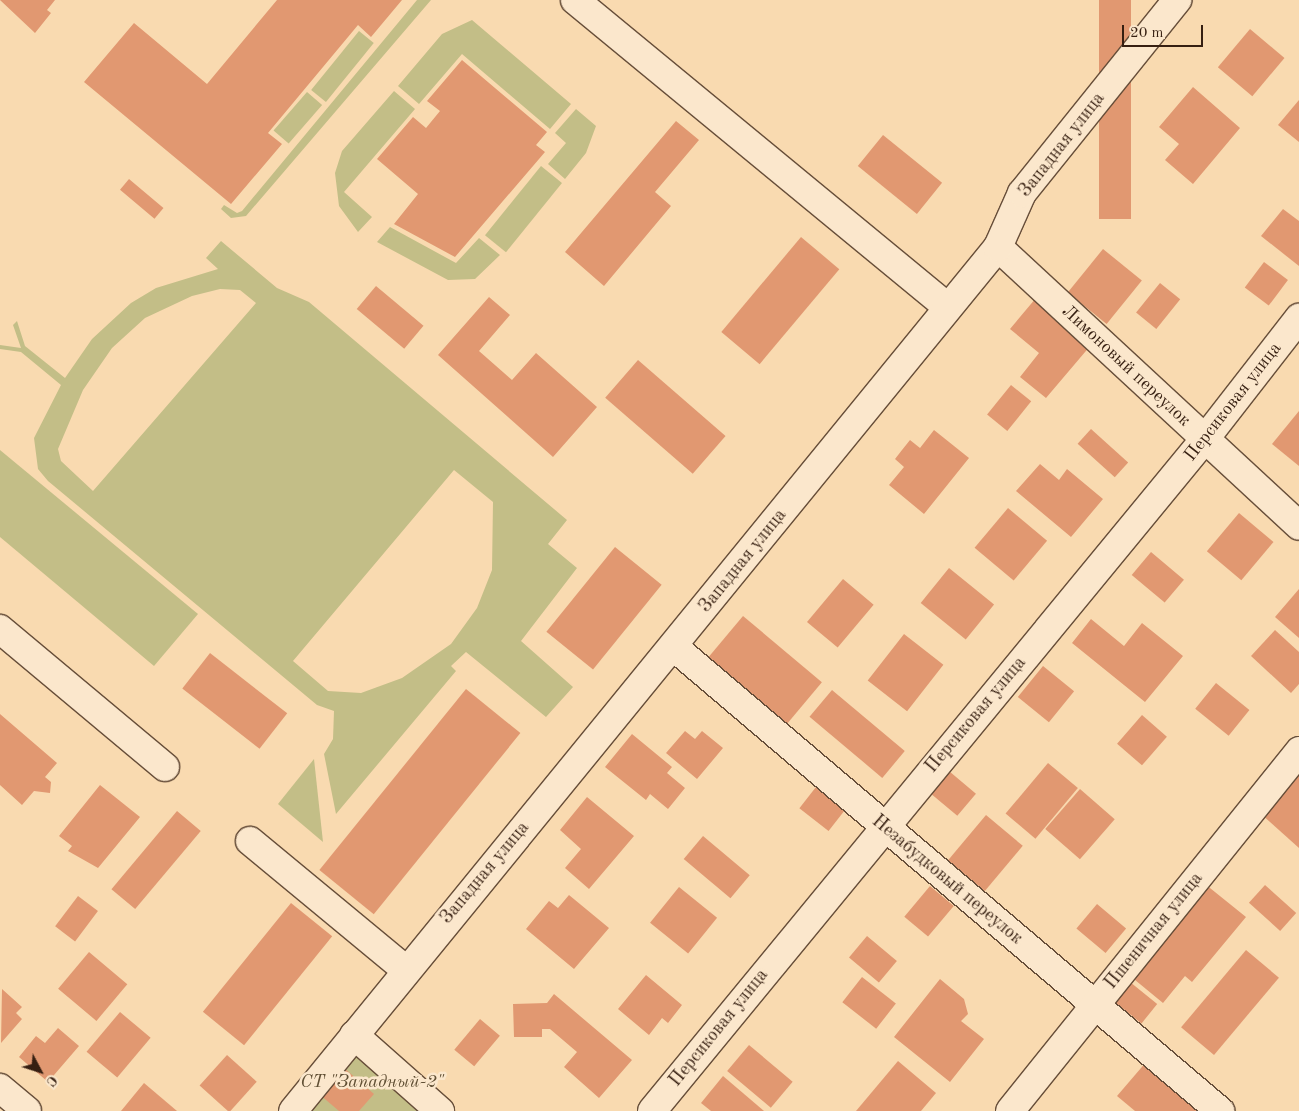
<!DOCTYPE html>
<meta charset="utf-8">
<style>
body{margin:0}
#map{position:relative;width:1299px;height:1111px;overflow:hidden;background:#f9dab0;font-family:"Old Standard TT",serif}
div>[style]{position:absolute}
.green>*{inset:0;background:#c3be87;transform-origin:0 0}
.building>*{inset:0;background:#e19871;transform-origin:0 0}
.roads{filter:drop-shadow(1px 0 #674e39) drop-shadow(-1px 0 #674e39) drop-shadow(0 1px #674e39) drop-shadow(0 -1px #674e39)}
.minor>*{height:28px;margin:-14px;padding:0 14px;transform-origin:14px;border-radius:14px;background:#fbe7cc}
span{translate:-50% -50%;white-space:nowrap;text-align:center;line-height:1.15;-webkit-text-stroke:5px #fbe7cc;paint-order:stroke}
.street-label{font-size:18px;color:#361f11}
.park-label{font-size:18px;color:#604f34;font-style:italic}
.north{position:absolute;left:15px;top:1046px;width:50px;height:50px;-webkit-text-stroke:4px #fbe7cc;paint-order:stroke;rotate:130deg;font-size:14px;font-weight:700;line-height:20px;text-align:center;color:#361f11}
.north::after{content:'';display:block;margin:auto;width:18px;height:22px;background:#361f11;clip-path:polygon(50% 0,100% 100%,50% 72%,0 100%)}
.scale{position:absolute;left:1122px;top:25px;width:81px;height:22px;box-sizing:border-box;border:2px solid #361f11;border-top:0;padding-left:6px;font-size:15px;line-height:18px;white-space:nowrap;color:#361f11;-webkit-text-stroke:4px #fbe7cc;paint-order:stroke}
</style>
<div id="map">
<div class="green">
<div style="clip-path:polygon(417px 0,431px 0,246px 216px,231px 218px,221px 209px,224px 205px,237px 213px,242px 211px)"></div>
<div style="clip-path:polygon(472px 20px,571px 104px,550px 129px,462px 54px,419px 104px,398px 86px,442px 34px)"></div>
<div style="left:359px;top:31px;width:19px;height:76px;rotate:39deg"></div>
<div style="clip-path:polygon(394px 91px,415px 109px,344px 192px,372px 217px,358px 232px,339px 206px,335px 173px,342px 151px)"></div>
<div style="left:307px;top:92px;width:20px;height:51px;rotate:41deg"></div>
<div style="clip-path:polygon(576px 109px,596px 126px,586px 153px,565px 179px,548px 164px,566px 143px,555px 133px)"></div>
<div style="left:541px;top:166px;width:27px;height:89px;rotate:39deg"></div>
<div style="clip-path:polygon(390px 227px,456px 263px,479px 238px,500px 255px,475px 279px,448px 280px,377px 242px)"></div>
<div style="clip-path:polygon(evenodd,221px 241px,277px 288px,309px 302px,567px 520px,548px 544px,577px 568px,521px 641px,573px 687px,546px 717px,466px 652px,451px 666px,456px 671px,336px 814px,324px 754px,333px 739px,334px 711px,317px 705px,48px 481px,38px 469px,34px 438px,61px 385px,21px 352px,0 349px,0 345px,21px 348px,13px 325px,17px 321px,25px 346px,65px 378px,92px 339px,131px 303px,156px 288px,218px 269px,206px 258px,221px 241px,220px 289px,240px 290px,256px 303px,93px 491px,61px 461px,58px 449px,83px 390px,112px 348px,145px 318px,192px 296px,220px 289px,221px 241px,454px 470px,493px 502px,492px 570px,477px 608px,451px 644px,402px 678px,361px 693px,328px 691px,293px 661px,454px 470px)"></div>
<div style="clip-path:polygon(0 450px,198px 614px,154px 666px,0 537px)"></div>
<div style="clip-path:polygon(314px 759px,323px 842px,278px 804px)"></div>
<div style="clip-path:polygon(368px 1038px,451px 1111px,310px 1111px)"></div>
</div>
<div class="building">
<div style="clip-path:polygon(0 0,55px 0,47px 10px,51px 13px,35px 33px)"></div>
<div style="clip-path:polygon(277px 0,402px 0,371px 37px,358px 25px,268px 133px,282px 144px,231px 204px,84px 82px,134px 23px,207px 84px)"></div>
<div style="left:1099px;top:0;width:32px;height:219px"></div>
<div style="left:1250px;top:29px;width:45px;height:50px;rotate:40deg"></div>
<div style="clip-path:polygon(462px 60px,547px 132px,536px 145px,545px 152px,455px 257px,394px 224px,418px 194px,377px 159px,413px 117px,426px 128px,440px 111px,427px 101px)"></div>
<div style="clip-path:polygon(1193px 87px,1240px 128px,1193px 184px,1165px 160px,1179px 144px,1159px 127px)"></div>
<div style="clip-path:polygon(1299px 100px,1299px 142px,1278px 125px)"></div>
<div style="clip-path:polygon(676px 121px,699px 140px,655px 192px,671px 206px,604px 286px,565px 252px)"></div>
<div style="left:883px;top:135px;width:76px;height:40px;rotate:39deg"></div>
<div style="left:129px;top:179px;width:45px;height:14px;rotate:40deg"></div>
<div style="clip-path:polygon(1283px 209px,1299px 221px,1299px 266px,1261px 236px)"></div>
<div style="left:801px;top:237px;width:50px;height:124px;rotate:40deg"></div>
<div style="left:1103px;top:249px;width:50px;height:56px;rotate:39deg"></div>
<div style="left:1264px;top:262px;width:30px;height:32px;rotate:37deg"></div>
<div style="left:1160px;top:283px;width:26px;height:38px;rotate:39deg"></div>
<div style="left:376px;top:286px;width:62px;height:30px;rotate:40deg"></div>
<div style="clip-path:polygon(489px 297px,510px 315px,479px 351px,512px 380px,536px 353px,597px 407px,553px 457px,438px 355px)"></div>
<div style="clip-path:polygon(1036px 298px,1091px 345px,1046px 398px,1020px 377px,1039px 353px,1010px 329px)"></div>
<div style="left:638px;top:360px;width:116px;height:50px;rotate:41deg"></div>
<div style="left:1011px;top:385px;width:26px;height:38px;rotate:39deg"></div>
<div style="clip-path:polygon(1299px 411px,1299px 466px,1272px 444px)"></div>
<div style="left:1091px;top:429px;width:50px;height:20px;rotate:42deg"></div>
<div style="clip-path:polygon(934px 430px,969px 458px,924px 514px,889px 485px,904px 467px,895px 459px,902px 450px,910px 440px,920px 448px)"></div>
<div style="clip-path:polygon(1040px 464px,1059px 480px,1067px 469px,1103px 499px,1071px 537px,1016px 491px)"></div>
<div style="left:1008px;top:508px;width:51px;height:52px;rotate:40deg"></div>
<div style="left:1239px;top:513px;width:45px;height:50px;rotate:40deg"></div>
<div style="left:615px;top:547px;width:60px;height:109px;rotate:39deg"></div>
<div style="left:1151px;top:552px;width:43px;height:30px;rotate:40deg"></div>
<div style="left:949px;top:568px;width:58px;height:45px;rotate:39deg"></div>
<div style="left:843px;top:579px;width:40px;height:56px;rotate:40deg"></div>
<div style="clip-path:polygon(1299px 589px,1299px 638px,1275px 617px)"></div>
<div style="left:743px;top:616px;width:103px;height:58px;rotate:40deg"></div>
<div style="clip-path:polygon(1091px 619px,1124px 646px,1142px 623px,1183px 656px,1145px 702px,1072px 643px)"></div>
<div style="clip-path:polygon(1275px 630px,1299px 652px,1299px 684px,1291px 693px,1251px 656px)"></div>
<div style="left:904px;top:634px;width:50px;height:59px;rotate:38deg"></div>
<div style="left:210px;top:653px;width:98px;height:45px;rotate:38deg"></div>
<div style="left:1043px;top:666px;width:40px;height:40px;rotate:39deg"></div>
<div style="left:1216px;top:683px;width:43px;height:33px;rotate:39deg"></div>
<div style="left:466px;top:689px;width:70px;height:233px;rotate:39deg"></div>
<div style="left:832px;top:690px;width:95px;height:35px;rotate:40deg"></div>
<div style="clip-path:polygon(0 714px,57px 763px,45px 777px,51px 782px,50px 793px,34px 791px,22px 805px,0 785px)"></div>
<div style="left:1142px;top:715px;width:33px;height:38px;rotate:41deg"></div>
<div style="clip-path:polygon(685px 731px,695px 739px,702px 731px,723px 748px,697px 779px,666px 753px)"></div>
<div style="clip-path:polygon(632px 734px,672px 767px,667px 773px,685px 788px,668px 809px,650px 794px,646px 800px,605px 767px)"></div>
<div style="left:1048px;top:763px;width:39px;height:66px;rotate:40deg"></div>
<div style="left:943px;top:766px;width:43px;height:29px;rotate:40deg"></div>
<div style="clip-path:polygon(1299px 770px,1299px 848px,1261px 814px)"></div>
<div style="clip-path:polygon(100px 785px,140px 817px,98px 868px,68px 851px,72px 846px,59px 836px)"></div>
<div style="left:816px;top:787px;width:37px;height:27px;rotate:38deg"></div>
<div style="left:1080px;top:789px;width:46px;height:53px;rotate:41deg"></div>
<div style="clip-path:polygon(587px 797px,634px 836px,589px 889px,565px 868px,581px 849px,560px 830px)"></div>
<div style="left:177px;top:811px;width:31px;height:102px;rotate:40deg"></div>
<div style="left:986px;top:815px;width:48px;height:59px;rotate:40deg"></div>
<div style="left:703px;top:836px;width:61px;height:30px;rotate:40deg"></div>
<div style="clip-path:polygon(1205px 884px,1246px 917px,1192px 982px,1185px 976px,1163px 1003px,1129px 975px)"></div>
<div style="left:1265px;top:885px;width:42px;height:24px;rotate:42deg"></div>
<div style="left:930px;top:886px;width:31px;height:40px;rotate:40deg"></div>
<div style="left:679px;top:887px;width:49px;height:46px;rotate:39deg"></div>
<div style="clip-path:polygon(569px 895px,609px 928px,574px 969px,526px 929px,549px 901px,558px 908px)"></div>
<div style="left:78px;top:896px;width:25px;height:38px;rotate:37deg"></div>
<div style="left:291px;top:903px;width:53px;height:140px;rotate:39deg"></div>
<div style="left:1097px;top:904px;width:38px;height:32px;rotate:40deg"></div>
<div style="left:867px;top:936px;width:39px;height:28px;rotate:40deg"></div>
<div style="left:1246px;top:950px;width:43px;height:101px;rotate:40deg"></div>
<div style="left:89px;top:952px;width:50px;height:48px;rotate:40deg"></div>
<div style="clip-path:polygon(646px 975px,682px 1005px,668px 1023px,662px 1018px,649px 1035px,618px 1009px)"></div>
<div style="left:862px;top:977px;width:43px;height:32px;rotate:38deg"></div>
<div style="clip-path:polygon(940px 979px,964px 999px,968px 1014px,961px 1021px,984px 1039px,950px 1082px,894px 1037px)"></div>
<div style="left:1130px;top:982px;width:35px;height:25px;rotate:39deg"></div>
<div style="clip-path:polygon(2px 989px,22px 1007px,16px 1013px,22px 1019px,1px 1043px)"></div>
<div style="clip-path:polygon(554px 994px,632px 1060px,599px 1098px,564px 1067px,577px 1052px,550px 1029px,542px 1029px,542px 1037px,514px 1037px,513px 1004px,547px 1003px)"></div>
<div style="left:120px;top:1012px;width:40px;height:52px;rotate:40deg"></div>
<div style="left:480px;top:1019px;width:26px;height:40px;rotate:40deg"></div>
<div style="clip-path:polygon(58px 1028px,79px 1046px,48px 1082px,19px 1057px,36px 1036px,45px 1043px)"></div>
<div style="left:749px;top:1045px;width:57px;height:34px;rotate:40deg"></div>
<div style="left:227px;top:1055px;width:40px;height:41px;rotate:42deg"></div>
<div style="clip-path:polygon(898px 1061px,936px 1093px,921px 1111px,856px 1111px)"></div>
<div style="clip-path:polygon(1147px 1061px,1197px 1106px,1197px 1111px,1135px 1111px,1117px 1096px)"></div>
<div style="clip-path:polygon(343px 1067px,374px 1094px,359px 1111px,339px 1111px,319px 1094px)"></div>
<div style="clip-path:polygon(723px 1076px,764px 1111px,711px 1111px,701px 1103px)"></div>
<div style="clip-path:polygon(144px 1083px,177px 1111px,121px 1111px)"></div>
</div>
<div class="roads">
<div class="minor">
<div style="left:575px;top:0;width:482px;rotate:39.5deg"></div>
<div style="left:998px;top:247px;width:410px;rotate:42.8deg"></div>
<div style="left:0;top:629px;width:215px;rotate:39.9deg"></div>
<div style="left:674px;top:647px;width:717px;rotate:40.36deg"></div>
<div style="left:250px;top:841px;width:201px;rotate:39.6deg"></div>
<div style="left:354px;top:1035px;width:115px;rotate:41.5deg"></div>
<div style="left:0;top:1088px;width:35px;rotate:40deg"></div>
<div style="left:293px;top:1111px;width:1115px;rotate:-50.79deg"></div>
<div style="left:998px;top:247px;width:59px;rotate:-66deg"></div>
<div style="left:1022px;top:193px;width:248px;rotate:-51.2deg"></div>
<div style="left:652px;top:1111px;width:869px;rotate:-50.56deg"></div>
<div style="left:1204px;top:440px;width:155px;rotate:-52.1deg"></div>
<div style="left:1010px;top:1111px;width:462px;rotate:-51.2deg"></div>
</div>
</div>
<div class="street-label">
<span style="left:1062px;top:145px;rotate:-52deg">Западная улица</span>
<span style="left:1126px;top:366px;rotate:43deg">Лимоновый переулок</span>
<span style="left:1233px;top:402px;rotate:-52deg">Персиковая улица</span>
<span style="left:743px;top:561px;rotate:-51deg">Западная улица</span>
<span style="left:976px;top:715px;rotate:-50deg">Персиковая улица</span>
<span style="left:485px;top:873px;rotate:-50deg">Западная улица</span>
<span style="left:947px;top:880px;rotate:40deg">Незабудковый переулок</span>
<span style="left:1154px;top:931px;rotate:-51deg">Пшеничная улица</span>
<span style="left:719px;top:1028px;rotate:-51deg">Персиковая улица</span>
</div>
<div class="park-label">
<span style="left:372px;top:1082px">СТ "Западный-2"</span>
</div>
<div class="north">С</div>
<div class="scale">20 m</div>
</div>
